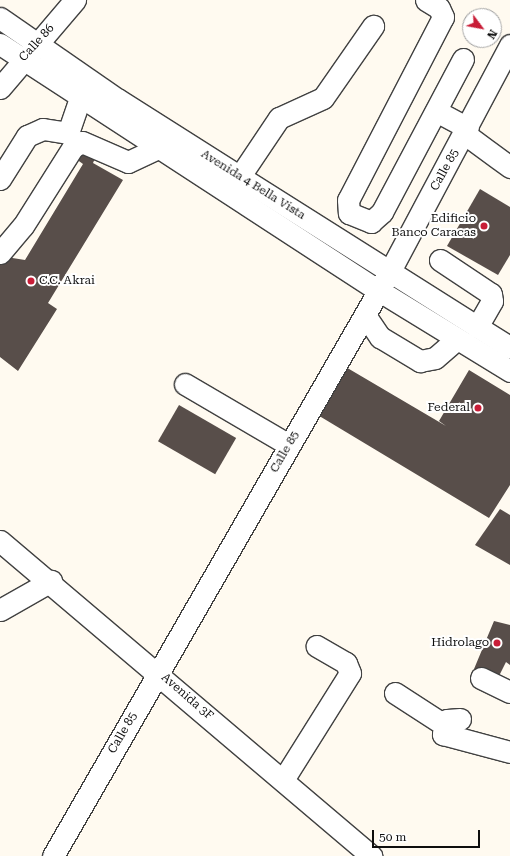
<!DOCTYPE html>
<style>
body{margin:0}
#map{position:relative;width:510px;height:856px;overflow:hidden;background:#fffaf0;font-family:"Roboto Serif",serif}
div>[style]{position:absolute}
.building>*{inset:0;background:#584e4a;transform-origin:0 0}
.roads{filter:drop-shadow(1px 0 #414141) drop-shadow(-1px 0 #414141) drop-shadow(0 1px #414141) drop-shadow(0 -1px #414141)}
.minor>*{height:21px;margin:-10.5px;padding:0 10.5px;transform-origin:10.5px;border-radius:10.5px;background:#fff}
.dots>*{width:11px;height:11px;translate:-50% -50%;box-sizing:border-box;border:2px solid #fff;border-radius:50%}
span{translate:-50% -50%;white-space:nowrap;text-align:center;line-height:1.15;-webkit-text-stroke:4px #fff;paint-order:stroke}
.street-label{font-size:12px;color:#0e0e0e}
.poi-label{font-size:12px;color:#0e0e0e}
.right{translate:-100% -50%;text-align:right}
.left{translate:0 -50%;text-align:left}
.north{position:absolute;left:462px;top:8px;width:40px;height:40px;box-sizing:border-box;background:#fff;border:1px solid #9f9f9f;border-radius:50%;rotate:122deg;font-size:11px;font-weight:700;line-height:16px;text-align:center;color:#0e0e0e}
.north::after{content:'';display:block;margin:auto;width:14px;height:18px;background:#c81d37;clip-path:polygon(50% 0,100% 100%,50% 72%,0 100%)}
.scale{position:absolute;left:372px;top:830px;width:108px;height:18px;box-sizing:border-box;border:2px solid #0e0e0e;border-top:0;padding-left:5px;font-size:12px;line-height:14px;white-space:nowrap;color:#0e0e0e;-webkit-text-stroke:3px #fff;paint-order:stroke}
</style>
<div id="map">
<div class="building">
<div style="clip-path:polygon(79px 149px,96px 156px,93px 163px,123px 180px,48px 303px,57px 309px,18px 371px,0 357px,0 256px,25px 260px,83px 164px,72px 156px)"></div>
<div style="clip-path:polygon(480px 189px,510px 207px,510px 255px,498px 275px,447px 246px)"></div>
<div style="clip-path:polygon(344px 366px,446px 426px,439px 421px,469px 370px,510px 395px,510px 485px,489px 518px,316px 414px)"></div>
<div style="left:179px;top:405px;width:66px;height:42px;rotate:30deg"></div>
<div style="clip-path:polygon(500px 509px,510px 515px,510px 565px,475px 545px)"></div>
<div style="clip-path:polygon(494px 621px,510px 625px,510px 665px,506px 662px,498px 678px,474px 669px)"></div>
</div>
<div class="roads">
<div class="minor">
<div style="left:426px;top:0;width:15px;rotate:32deg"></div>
<div style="left:439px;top:8px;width:10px;rotate:66deg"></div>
<div style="left:443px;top:17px;width:206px;rotate:117.4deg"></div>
<div style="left:348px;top:200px;width:13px;rotate:86deg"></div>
<div style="left:349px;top:213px;width:24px;rotate:22deg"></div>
<div style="left:371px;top:222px;width:15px;rotate:-42deg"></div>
<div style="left:382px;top:212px;width:173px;rotate:-62.1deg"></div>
<div style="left:0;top:18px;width:142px;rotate:34.7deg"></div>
<div style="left:117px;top:99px;width:465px;rotate:32.3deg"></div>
<div style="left:0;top:44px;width:451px;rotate:33.1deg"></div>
<div style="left:378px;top:290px;width:155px;rotate:31.5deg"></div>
<div style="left:0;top:88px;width:116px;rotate:-49.6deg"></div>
<div style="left:436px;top:111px;width:36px;rotate:28deg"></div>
<div style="left:465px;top:134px;width:56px;rotate:36.3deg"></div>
<div style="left:240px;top:176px;width:70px;rotate:-56.1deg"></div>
<div style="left:279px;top:118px;width:48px;rotate:-24.4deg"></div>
<div style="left:323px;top:98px;width:88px;rotate:-55.2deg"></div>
<div style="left:0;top:179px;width:51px;rotate:-57.9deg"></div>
<div style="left:27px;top:136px;width:17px;rotate:-24deg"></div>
<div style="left:43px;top:129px;width:25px;rotate:9deg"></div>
<div style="left:68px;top:133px;width:37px;rotate:-71deg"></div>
<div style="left:0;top:253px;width:35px;rotate:-50deg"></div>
<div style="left:23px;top:226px;width:93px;rotate:-57.7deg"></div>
<div style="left:73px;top:147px;width:10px;rotate:-29deg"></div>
<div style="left:82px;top:142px;width:50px;rotate:23.5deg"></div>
<div style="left:128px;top:162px;width:33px;rotate:-25deg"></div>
<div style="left:440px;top:260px;width:61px;rotate:33.7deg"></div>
<div style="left:491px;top:294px;width:7px;rotate:82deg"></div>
<div style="left:492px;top:301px;width:30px;rotate:120deg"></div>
<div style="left:365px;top:315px;width:27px;rotate:56deg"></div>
<div style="left:380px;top:337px;width:47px;rotate:31deg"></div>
<div style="left:420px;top:361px;width:15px;rotate:-11deg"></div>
<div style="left:435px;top:358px;width:29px;rotate:-41deg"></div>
<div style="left:185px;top:384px;width:121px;rotate:30.4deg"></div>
<div style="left:0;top:541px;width:487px;rotate:40.3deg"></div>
<div style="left:0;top:610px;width:59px;rotate:-29.6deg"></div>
<div style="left:481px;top:678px;width:32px;rotate:26deg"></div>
<div style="left:395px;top:693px;width:57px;rotate:32.9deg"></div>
<div style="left:460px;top:719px;width:13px;rotate:176deg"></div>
<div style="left:447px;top:720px;width:15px;rotate:106deg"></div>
<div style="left:443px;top:734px;width:69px;rotate:15deg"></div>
<div style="left:283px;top:780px;width:126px;rotate:-57.9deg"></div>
<div style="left:350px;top:673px;width:11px;rotate:-112deg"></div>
<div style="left:346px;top:663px;width:34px;rotate:-150deg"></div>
<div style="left:53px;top:856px;width:675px;rotate:-60.06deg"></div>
<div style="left:390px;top:271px;width:256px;rotate:-62deg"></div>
</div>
</div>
<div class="dots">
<div style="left:484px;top:226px;background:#c81d37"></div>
<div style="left:31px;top:281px;background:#c81d37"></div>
<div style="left:478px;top:408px;background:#c81d37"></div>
<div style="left:497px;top:643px;background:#c81d37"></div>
</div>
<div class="street-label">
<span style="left:37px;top:43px;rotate:-48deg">Calle 86</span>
<span style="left:445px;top:170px;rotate:-61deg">Calle 85</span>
<span style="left:253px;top:185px;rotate:32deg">Avenida 4 Bella Vista</span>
<span style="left:285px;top:452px;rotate:-60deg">Calle 85</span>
<span style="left:187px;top:697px;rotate:41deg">Avenida 3F</span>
<span style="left:123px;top:733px;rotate:-60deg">Calle 85</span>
</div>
<div class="poi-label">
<span class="right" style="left:476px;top:226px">Edificio<br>Banco Caracas</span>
<span class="left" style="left:39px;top:281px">C.C. Akrai</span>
<span class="right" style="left:470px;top:408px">Federal</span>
<span class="right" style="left:489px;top:643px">Hidrolago</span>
</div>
<div class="north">N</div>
<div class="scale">50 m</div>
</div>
